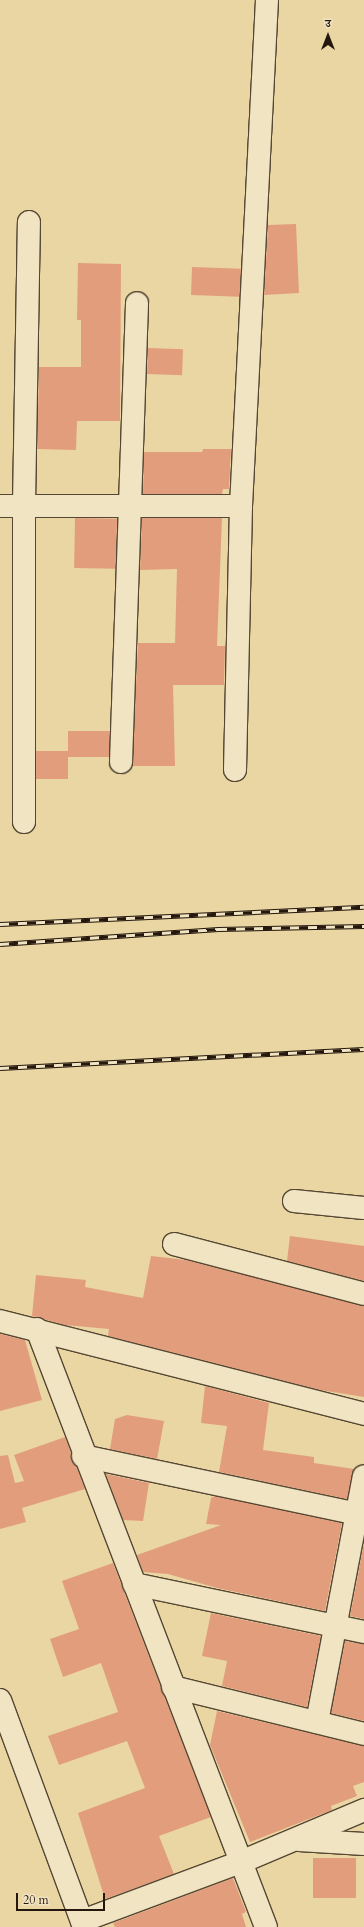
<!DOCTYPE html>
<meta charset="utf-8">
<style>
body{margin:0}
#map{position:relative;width:364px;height:1927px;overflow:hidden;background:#ead6a3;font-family:Cardo,"Noto Serif Devanagari",serif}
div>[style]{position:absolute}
.building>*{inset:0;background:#e29d7d;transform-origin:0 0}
.roads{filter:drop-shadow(1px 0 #554733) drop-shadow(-1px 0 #554733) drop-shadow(0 1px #554733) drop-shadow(0 -1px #554733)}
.street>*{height:22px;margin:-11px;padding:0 11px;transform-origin:11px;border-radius:11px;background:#f1e4c3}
.rail>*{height:4.5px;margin-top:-2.25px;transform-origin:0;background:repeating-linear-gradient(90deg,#f1e4c3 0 9px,#23170e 0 18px);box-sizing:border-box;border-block:1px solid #23170e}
span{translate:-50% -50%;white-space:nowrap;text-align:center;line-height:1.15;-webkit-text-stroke:3px #f1e4c3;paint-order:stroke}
.north{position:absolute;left:308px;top:16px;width:40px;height:40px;-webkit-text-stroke:3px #f1e4c3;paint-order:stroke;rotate:0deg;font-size:11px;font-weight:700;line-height:16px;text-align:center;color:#23170e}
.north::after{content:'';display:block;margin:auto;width:14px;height:18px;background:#23170e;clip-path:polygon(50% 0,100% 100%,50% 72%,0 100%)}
.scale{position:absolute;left:16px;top:1893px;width:89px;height:18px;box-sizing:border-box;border:2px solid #23170e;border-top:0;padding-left:5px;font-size:12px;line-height:14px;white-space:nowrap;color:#23170e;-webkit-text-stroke:3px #f1e4c3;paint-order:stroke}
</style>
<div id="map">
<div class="building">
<div style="clip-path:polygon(296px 224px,299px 293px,264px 295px,268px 225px)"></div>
<div style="clip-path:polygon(78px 263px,121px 264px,120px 421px,77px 421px,76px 450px,37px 449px,39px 367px,81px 367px,81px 320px,77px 320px)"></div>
<div style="left:192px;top:267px;width:49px;height:28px;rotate:2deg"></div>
<div style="left:148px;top:348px;width:35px;height:26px;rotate:2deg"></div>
<div style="clip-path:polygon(203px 449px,231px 449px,229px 489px,223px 489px,222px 494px,143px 494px,144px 452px,202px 452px)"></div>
<div style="left:75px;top:518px;width:42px;height:50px;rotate:1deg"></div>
<div style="clip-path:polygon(142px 518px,222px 518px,217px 646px,225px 646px,224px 685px,173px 685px,175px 766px,132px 766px,138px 643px,175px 643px,177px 569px,140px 570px)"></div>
<div style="left:68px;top:731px;width:42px;height:26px"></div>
<div style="left:36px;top:751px;width:32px;height:28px"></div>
<div style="clip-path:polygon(290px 1236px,364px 1246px,364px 1281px,287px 1261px)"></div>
<div style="clip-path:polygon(151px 1256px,186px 1260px,364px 1306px,364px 1397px,320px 1390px,108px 1336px,109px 1329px,65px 1325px,32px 1316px,36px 1275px,86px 1280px,85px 1287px,143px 1298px)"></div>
<div style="clip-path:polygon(0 1334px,25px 1340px,42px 1400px,0 1411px)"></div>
<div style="clip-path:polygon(205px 1386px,269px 1403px,263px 1450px,314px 1457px,314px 1463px,354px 1469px,347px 1499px,219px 1472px,227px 1426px,201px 1423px)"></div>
<div style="clip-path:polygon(127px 1415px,164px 1421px,157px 1459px,110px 1449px,115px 1419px)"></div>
<div style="clip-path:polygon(65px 1437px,85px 1489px,22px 1508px,26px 1522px,0 1529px,0 1456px,8px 1455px,15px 1483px,24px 1481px,14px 1455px)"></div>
<div style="clip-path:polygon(106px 1474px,149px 1483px,143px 1521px,123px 1520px)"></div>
<div style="clip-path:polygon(215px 1496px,342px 1523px,325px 1611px,217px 1588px,168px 1574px,143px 1572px,137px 1555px,221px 1525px,206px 1524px,211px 1498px)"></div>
<div style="clip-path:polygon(364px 1543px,364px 1619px,350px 1616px)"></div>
<div style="clip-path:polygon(113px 1563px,211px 1817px,159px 1836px,174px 1874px,105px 1899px,78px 1813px,145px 1788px,127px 1741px,59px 1765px,48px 1736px,118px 1712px,101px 1663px,63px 1677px,50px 1639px,79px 1629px,62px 1581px)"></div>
<div style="clip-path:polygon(211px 1613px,321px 1636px,307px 1707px,222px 1686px,227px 1661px,202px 1656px)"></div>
<div style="clip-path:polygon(345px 1641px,364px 1644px,364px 1721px,331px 1713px)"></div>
<div style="clip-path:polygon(217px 1711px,364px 1746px,364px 1782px,353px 1786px,357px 1796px,331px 1806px,332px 1810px,250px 1842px,210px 1745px)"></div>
<div style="left:313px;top:1858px;width:43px;height:40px"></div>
<div style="clip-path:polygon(233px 1878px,246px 1912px,242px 1914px,246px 1927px,115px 1927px,113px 1923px)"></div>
</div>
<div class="roads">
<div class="street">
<div style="left:0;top:506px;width:241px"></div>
<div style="left:121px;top:762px;width:459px;rotate:-88deg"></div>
<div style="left:235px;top:770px;width:264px;rotate:-88.7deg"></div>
<div style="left:241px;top:506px;width:507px;rotate:-87.06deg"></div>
<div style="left:24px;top:822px;width:318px;rotate:-90deg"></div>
<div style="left:24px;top:504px;width:282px;rotate:-89deg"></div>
<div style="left:294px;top:1201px;width:70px;rotate:5.7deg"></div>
<div style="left:174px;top:1244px;width:196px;rotate:14.7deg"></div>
<div style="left:0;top:1321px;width:376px;rotate:14.3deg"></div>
<div style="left:37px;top:1329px;width:640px;rotate:69.05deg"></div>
<div style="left:83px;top:1456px;width:287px;rotate:11.9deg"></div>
<div style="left:134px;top:1584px;width:235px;rotate:11.8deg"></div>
<div style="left:173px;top:1687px;width:197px;rotate:13.8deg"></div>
<div style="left:0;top:1700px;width:242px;rotate:69.7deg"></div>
<div style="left:317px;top:1722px;width:250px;rotate:-79.2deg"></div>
<div style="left:299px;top:1840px;width:65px;rotate:3.5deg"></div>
<div style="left:82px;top:1921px;width:170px;rotate:-20.4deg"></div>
<div style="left:241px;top:1862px;width:134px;rotate:-22.9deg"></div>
</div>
</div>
<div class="rail">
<div style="left:0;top:924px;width:364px;rotate:-2.7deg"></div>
<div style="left:0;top:944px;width:219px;rotate:-3.9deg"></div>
<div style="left:218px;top:929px;width:146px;rotate:-1.2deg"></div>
<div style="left:0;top:1068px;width:364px;rotate:-3deg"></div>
</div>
<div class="north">उ</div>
<div class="scale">20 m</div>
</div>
